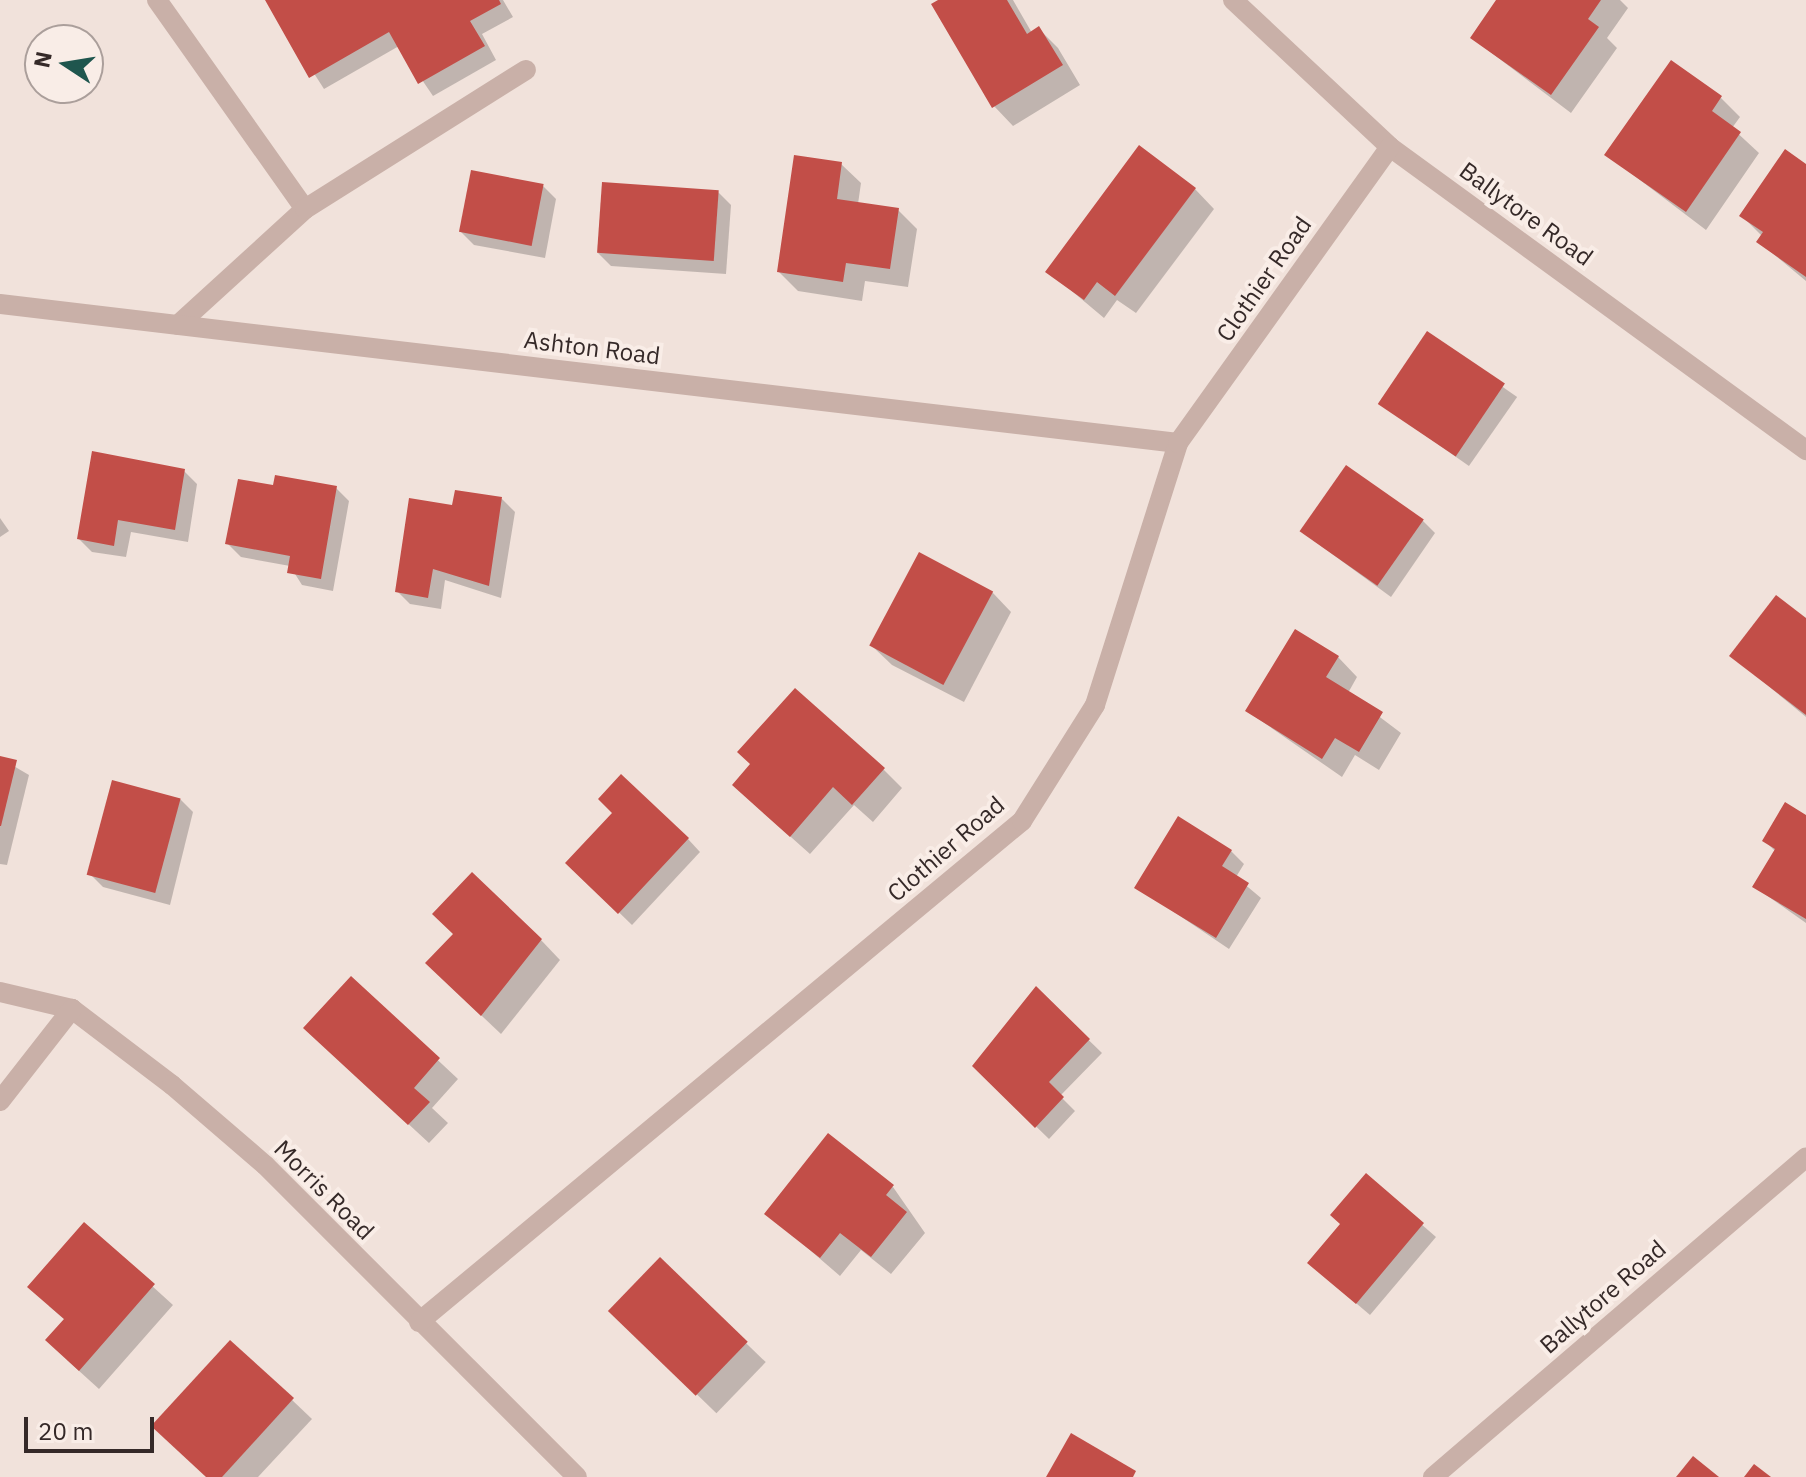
<!DOCTYPE html>
<style>
body{margin:0}
#map{position:relative;width:1806px;height:1477px;overflow:hidden;background:#f1e2db;font-family:"IBM Plex Sans",sans-serif}
div>[style]{position:absolute}
.shadow>*{inset:0;background:#0003;transform-origin:0 0}
.building>*{inset:0;background:#c24e48;transform-origin:0 0}
.lane>*{height:20px;margin:-10px;padding:0 10px;transform-origin:10px;border-radius:10px;background:#c9b0a8}
.street>*{height:20px;margin:-10px;padding:0 10px;transform-origin:10px;border-radius:10px;background:#c9b0a8}
span{translate:-50% -50%;white-space:nowrap;text-align:center;line-height:1.15;-webkit-text-stroke:8px #f9ede7;paint-order:stroke}
.street-label{font-size:24px;color:#352928}
.north{position:absolute;left:24px;top:24px;width:80px;height:80px;box-sizing:border-box;background:#f9ede7;border:2px solid #ab9f9b;border-radius:50%;rotate:282deg;font-size:22px;font-weight:700;line-height:32px;text-align:center;color:#352928}
.north::after{content:'';display:block;margin:auto;width:28px;height:36px;background:#1f564e;clip-path:polygon(50% 0,100% 100%,50% 72%,0 100%)}
.scale{position:absolute;left:24px;top:1417px;width:130px;height:36px;box-sizing:border-box;border:4px solid #352928;border-top:0;padding-left:10px;font-size:24px;line-height:28px;white-space:nowrap;color:#352928;-webkit-text-stroke:6px #f9ede7;paint-order:stroke}
</style>
<div id="map">
<div class="shadow">
<div style="clip-path:polygon(267px 0,503px 0,513px 17px,482px 34px,496px 60px,433px 96px,399px 46px,324px 89px)"></div>
<div style="clip-path:polygon(942px 0,1013px 0,1032px 33px,1039px 29px,1058px 48px,1080px 85px,1013px 126px,994px 106px)"></div>
<div style="clip-path:polygon(1499px 0,1620px 0,1628px 8px,1607px 38px,1617px 48px,1571px 113px,1472px 38px)"></div>
<div style="clip-path:polygon(1721px 98px,1740px 117px,1732px 128px,1759px 153px,1706px 230px,1607px 155px)"></div>
<div style="clip-path:polygon(841px 164px,861px 183px,858px 204px,898px 210px,917px 229px,908px 287px,865px 281px,862px 301px,798px 291px,779px 272px)"></div>
<div style="clip-path:polygon(1806px 166px,1806px 281px,1759px 242px,1762px 236px,1742px 216px)"></div>
<div style="clip-path:polygon(543px 186px,556px 199px,545px 258px,474px 245px,461px 232px)"></div>
<div style="clip-path:polygon(1195px 189px,1214px 209px,1136px 313px,1117px 300px,1104px 318px,1048px 271px)"></div>
<div style="clip-path:polygon(718px 192px,731px 205px,726px 274px,611px 266px,598px 253px)"></div>
<div style="left:1427px;top:334px;width:110px;height:84px;rotate:35deg"></div>
<div style="clip-path:polygon(184px 471px,197px 484px,188px 542px,131px 532px,126px 557px,92px 552px,79px 539px)"></div>
<div style="clip-path:polygon(274px 487px,336px 488px,349px 501px,333px 591px,302px 585px,290px 566px,241px 557px,228px 544px)"></div>
<div style="clip-path:polygon(502px 499px,515px 512px,501px 598px,445px 580px,441px 609px,410px 604px,397px 591px,454px 507px)"></div>
<div style="clip-path:polygon(0 518px,9px 531px,0 537px)"></div>
<div style="clip-path:polygon(1422px 520px,1435px 533px,1391px 597px,1302px 532px)"></div>
<div style="clip-path:polygon(992px 592px,1011px 612px,964px 702px,892px 665px,872px 646px)"></div>
<div style="clip-path:polygon(1806px 620px,1806px 717px,1732px 656px)"></div>
<div style="clip-path:polygon(1338px 657px,1357px 677px,1348px 693px,1401px 733px,1379px 770px,1355px 755px,1342px 777px,1247px 711px)"></div>
<div style="clip-path:polygon(0 758px,29px 775px,7px 865px,0 864px)"></div>
<div style="clip-path:polygon(883px 769px,902px 788px,873px 822px,854px 805px,810px 854px,754px 804px)"></div>
<div style="clip-path:polygon(180px 799px,193px 812px,170px 905px,103px 887px,90px 874px)"></div>
<div style="clip-path:polygon(1806px 817px,1806px 923px,1755px 887px,1776px 852px,1764px 840px)"></div>
<div style="clip-path:polygon(688px 839px,700px 852px,632px 925px,568px 863px)"></div>
<div style="clip-path:polygon(1231px 851px,1244px 864px,1236px 877px,1261px 898px,1229px 949px,1137px 887px)"></div>
<div style="clip-path:polygon(541px 940px,560px 960px,501px 1034px,447px 983px)"></div>
<div style="clip-path:polygon(351px 979px,458px 1079px,432px 1108px,448px 1123px,429px 1143px,325px 1047px)"></div>
<div style="clip-path:polygon(1036px 989px,1102px 1053px,1060px 1096px,1075px 1111px,1049px 1139px,974px 1066px)"></div>
<div style="clip-path:polygon(1366px 1176px,1436px 1237px,1370px 1315px,1323px 1275px)"></div>
<div style="clip-path:polygon(893px 1187px,925px 1233px,891px 1274px,861px 1250px,840px 1276px,767px 1213px)"></div>
<div style="clip-path:polygon(85px 1225px,173px 1305px,99px 1389px,67px 1360px,65px 1320px,49px 1306px)"></div>
<div style="left:660px;top:1260px;width:147px;height:71px;rotate:44deg"></div>
<div style="clip-path:polygon(231px 1342px,312px 1419px,258px 1477px,207px 1477px)"></div>
</div>
<div class="building">
<div style="clip-path:polygon(265px 0,499px 0,501px 4px,470px 21px,485px 46px,418px 84px,389px 32px,309px 78px)"></div>
<div style="clip-path:polygon(938px 0,1007px 0,1027px 34px,1039px 26px,1063px 65px,992px 108px,931px 4px)"></div>
<div style="clip-path:polygon(1496px 0,1601px 0,1588px 19px,1599px 27px,1551px 95px,1470px 38px)"></div>
<div style="clip-path:polygon(1671px 60px,1722px 96px,1712px 111px,1741px 132px,1686px 212px,1604px 155px)"></div>
<div style="clip-path:polygon(1139px 145px,1196px 188px,1115px 296px,1097px 282px,1084px 300px,1045px 272px)"></div>
<div style="clip-path:polygon(1785px 149px,1806px 164px,1806px 277px,1756px 242px,1763px 232px,1739px 216px)"></div>
<div style="clip-path:polygon(794px 155px,842px 162px,837px 199px,899px 208px,890px 269px,846px 263px,843px 282px,777px 272px)"></div>
<div style="left:471px;top:170px;width:74px;height:63px;rotate:11deg"></div>
<div style="left:602px;top:182px;width:117px;height:71px;rotate:4deg"></div>
<div style="left:1427px;top:331px;width:94px;height:88px;rotate:34deg"></div>
<div style="clip-path:polygon(92px 451px,185px 469px,175px 530px,118px 520px,114px 546px,77px 539px)"></div>
<div style="left:1346px;top:465px;width:95px;height:81px;rotate:35deg"></div>
<div style="clip-path:polygon(275px 475px,337px 486px,321px 579px,287px 573px,290px 556px,225px 544px,238px 479px,273px 485px)"></div>
<div style="clip-path:polygon(455px 490px,502px 497px,489px 586px,433px 569px,428px 598px,395px 592px,409px 498px,452px 505px)"></div>
<div style="left:919px;top:552px;width:84px;height:106px;rotate:28deg"></div>
<div style="clip-path:polygon(1776px 595px,1806px 618px,1806px 715px,1729px 656px)"></div>
<div style="clip-path:polygon(1295px 629px,1339px 656px,1326px 677px,1383px 712px,1359px 752px,1335px 738px,1322px 759px,1245px 711px)"></div>
<div style="clip-path:polygon(795px 688px,885px 768px,852px 805px,833px 787px,790px 837px,732px 785px,750px 764px,737px 752px)"></div>
<div style="clip-path:polygon(0 756px,17px 760px,1px 826px,0 826px)"></div>
<div style="clip-path:polygon(621px 774px,689px 838px,618px 914px,565px 863px,612px 813px,598px 799px)"></div>
<div style="left:112px;top:780px;width:71px;height:98px;rotate:15deg"></div>
<div style="clip-path:polygon(1785px 802px,1806px 815px,1806px 919px,1752px 887px,1775px 849px,1762px 841px)"></div>
<div style="clip-path:polygon(1178px 816px,1232px 850px,1222px 866px,1249px 883px,1216px 938px,1134px 888px)"></div>
<div style="clip-path:polygon(472px 872px,542px 939px,481px 1016px,425px 963px,453px 934px,432px 914px)"></div>
<div style="clip-path:polygon(351px 976px,440px 1058px,414px 1088px,430px 1102px,408px 1125px,303px 1028px)"></div>
<div style="clip-path:polygon(1036px 986px,1090px 1039px,1049px 1082px,1064px 1097px,1035px 1128px,972px 1066px)"></div>
<div style="clip-path:polygon(828px 1133px,894px 1185px,886px 1195px,907px 1212px,871px 1257px,840px 1233px,820px 1258px,764px 1214px)"></div>
<div style="clip-path:polygon(1366px 1173px,1424px 1223px,1356px 1304px,1307px 1263px,1340px 1224px,1330px 1215px)"></div>
<div style="clip-path:polygon(84px 1222px,155px 1284px,79px 1371px,45px 1340px,64px 1319px,27px 1287px)"></div>
<div style="left:660px;top:1257px;width:122px;height:75px;rotate:44deg"></div>
<div style="clip-path:polygon(230px 1340px,294px 1398px,222px 1477px,206px 1477px,151px 1426px)"></div>
<div style="clip-path:polygon(1071px 1433px,1136px 1471px,1133px 1477px,1046px 1477px)"></div>
<div style="clip-path:polygon(1693px 1456px,1719px 1477px,1676px 1477px)"></div>
<div style="clip-path:polygon(1754px 1464px,1771px 1477px,1744px 1477px)"></div>
</div>
<div class="lane">
<div style="left:157px;top:0;width:256px;rotate:54.7deg"></div>
<div style="left:305px;top:209px;width:172px;rotate:137.6deg"></div>
<div style="left:305px;top:209px;width:261px;rotate:-32.2deg"></div>
</div>
<div class="street">
<div style="left:1233px;top:0;width:215px;rotate:43.1deg"></div>
<div style="left:1390px;top:147px;width:515px;rotate:36.07deg"></div>
<div style="left:0;top:304px;width:1186px;rotate:6.73deg"></div>
<div style="left:0;top:992px;width:74px;rotate:13.3deg"></div>
<div style="left:72px;top:1009px;width:126px;rotate:37.2deg"></div>
<div style="left:172px;top:1085px;width:123px;rotate:40.7deg"></div>
<div style="left:265px;top:1165px;width:441px;rotate:45deg"></div>
<div style="left:0;top:1101px;width:117px;rotate:-52deg"></div>
<div style="left:419px;top:1322px;width:784px;rotate:-39.72deg"></div>
<div style="left:1022px;top:821px;width:137px;rotate:-57.8deg"></div>
<div style="left:1095px;top:705px;width:275px;rotate:-72.4deg"></div>
<div style="left:1178px;top:443px;width:364px;rotate:-54.4deg"></div>
<div style="left:1433px;top:1477px;width:491px;rotate:-40.6deg"></div>
</div>
<div class="street-label">
<span style="left:1526px;top:214px;rotate:36deg">Ballytore Road</span>
<span style="left:1264px;top:279px;rotate:-55deg">Clothier Road</span>
<span style="left:592px;top:348px;rotate:7deg">Ashton Road</span>
<span style="left:946px;top:849px;rotate:-41deg">Clothier Road</span>
<span style="left:324px;top:1190px;rotate:45deg">Morris Road</span>
<span style="left:1603px;top:1297px;rotate:-41deg">Ballytore Road</span>
</div>
<div class="north">N</div>
<div class="scale">20 m</div>
</div>
